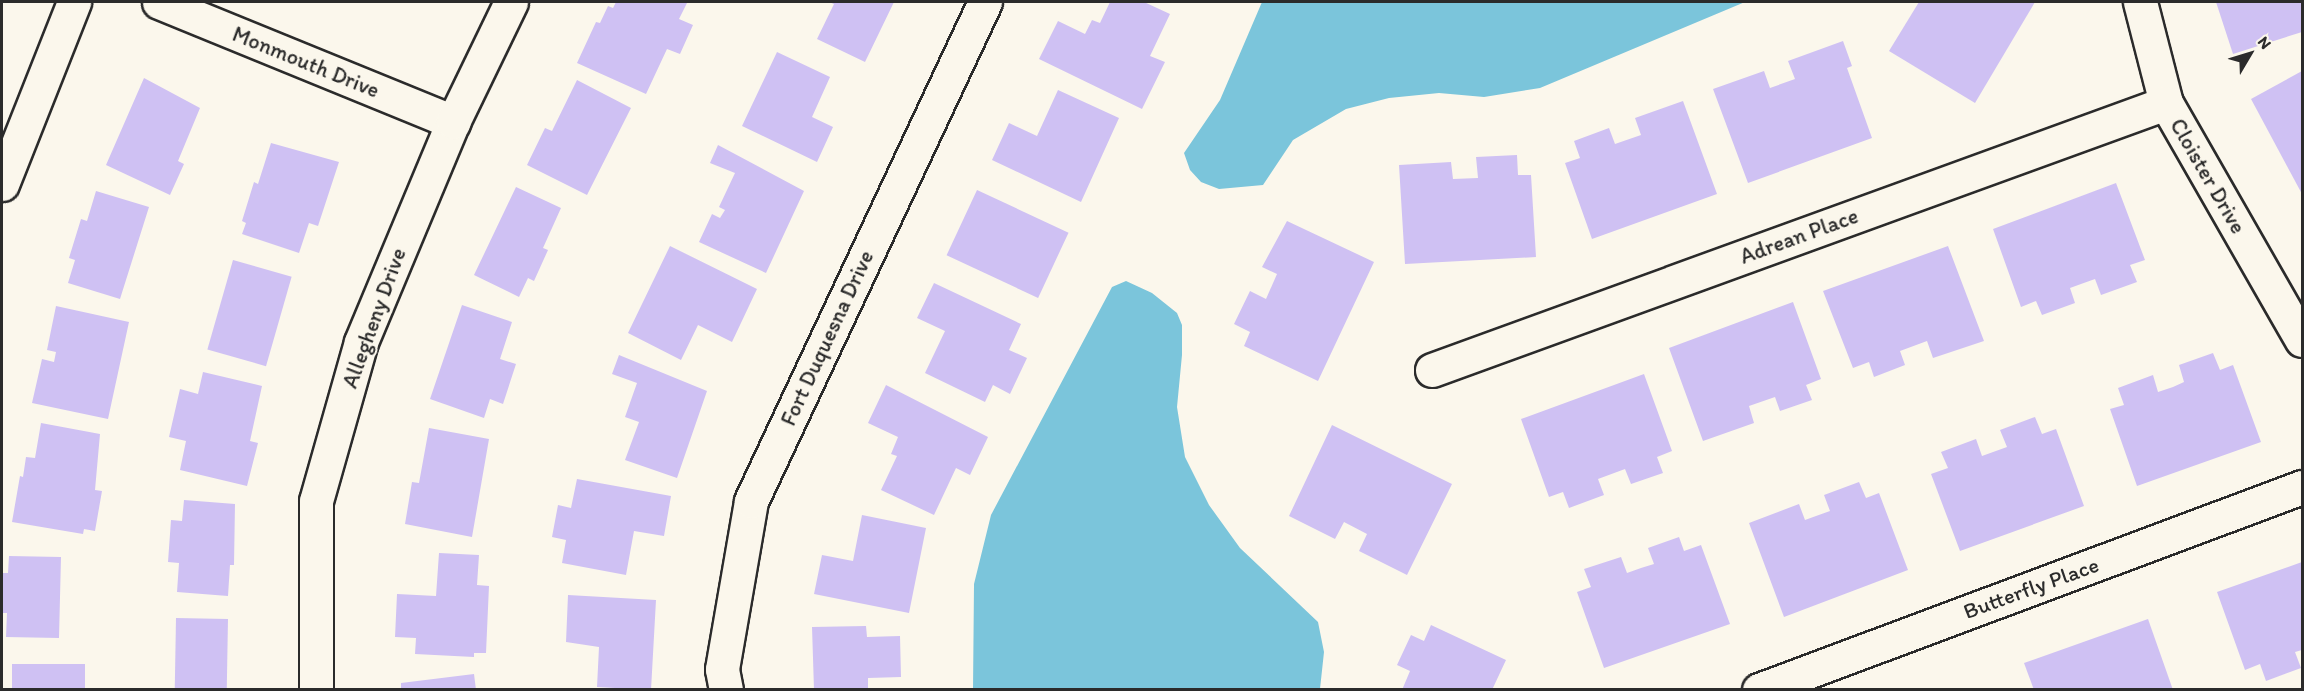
<!DOCTYPE html>
<style>
body{margin:0}
#map{position:relative;width:2304px;height:691px;overflow:hidden;background:#fbf7ec;font-family:Itim,sans-serif}
div>[style]{position:absolute}
.water>*{inset:0;background:#7bc5db}
.building>*{inset:0;background:#cfc1f3;transform-origin:0 0}
.roads{filter:drop-shadow(2px 0 #2b2b2b) drop-shadow(-2px 0 #2b2b2b) drop-shadow(0 2px #2b2b2b) drop-shadow(0 -2px #2b2b2b)}
.street>*{height:33px;margin:-16.5px;padding:0 16.5px;transform-origin:16.5px;border-radius:16.5px;background:#fbf7ec}
span{translate:-50% -50%;white-space:nowrap;text-align:center;line-height:1.15;-webkit-text-stroke:4.5px #fbf7ec;paint-order:stroke}
.street-label{font-size:22px;color:#2b2b2b}
.frame{position:absolute;inset:0;border:3px solid #2b2b2b;pointer-events:none}
.north{position:absolute;left:2220px;top:24px;width:60px;height:60px;-webkit-text-stroke:4px #fbf7ec;paint-order:stroke;rotate:52deg;font-size:16px;font-weight:700;line-height:24px;text-align:center;color:#2b2b2b}
.north::after{content:'';display:block;margin:auto;width:21px;height:27px;background:#2b2b2b;clip-path:polygon(50% 0,100% 100%,50% 72%,0 100%)}
</style>
<div id="map">
<div class="water">
<div style="clip-path:polygon(1262px 2px,1745px 2px,1540px 88px,1484px 97px,1439px 93px,1389px 98px,1346px 109px,1293px 140px,1263px 185px,1219px 189px,1201px 182px,1190px 170px,1184px 153px,1220px 100px)"></div>
<div style="clip-path:polygon(1126px 281px,1152px 293px,1177px 313px,1182px 325px,1182px 355px,1177px 407px,1185px 457px,1209px 505px,1240px 548px,1318px 622px,1324px 652px,1320px 689px,973px 689px,974px 584px,991px 515px,1112px 287px)"></div>
</div>
<div class="building">
<div style="clip-path:polygon(616px 2px,687px 3px,679px 19px,693px 25px,680px 54px,667px 49px,646px 94px,577px 63px,596px 22px,600px 23px,608px 6px,613px 8px)"></div>
<div style="clip-path:polygon(829px 2px,894px 2px,865px 62px,817px 39px,834px 4px)"></div>
<div style="clip-path:polygon(1110px 2px,1144px 2px,1170px 14px,1150px 56px,1165px 62px,1142px 109px,1039px 59px,1058px 21px,1085px 34px,1092px 20px,1100px 23px)"></div>
<div style="clip-path:polygon(1919px 2px,2035px 2px,1975px 103px,1889px 51px)"></div>
<div style="clip-path:polygon(2216px 2px,2302px 2px,2302px 32px,2233px 54px)"></div>
<div style="clip-path:polygon(1843px 41px,1852px 66px,1847px 68px,1872px 138px,1748px 183px,1713px 89px,1764px 71px,1770px 88px,1795px 79px,1788px 61px)"></div>
<div style="clip-path:polygon(777px 52px,830px 77px,812px 117px,833px 127px,817px 162px,742px 126px)"></div>
<div style="clip-path:polygon(2302px 71px,2302px 194px,2251px 99px)"></div>
<div style="clip-path:polygon(144px 78px,200px 108px,178px 161px,184px 164px,170px 195px,106px 165px)"></div>
<div style="clip-path:polygon(577px 80px,631px 108px,587px 195px,527px 165px,545px 128px,552px 131px)"></div>
<div style="clip-path:polygon(1058px 90px,1119px 118px,1081px 202px,992px 160px,1009px 123px,1037px 136px)"></div>
<div style="clip-path:polygon(1683px 101px,1717px 194px,1592px 239px,1565px 163px,1580px 158px,1574px 141px,1609px 128px,1615px 144px,1641px 135px,1635px 118px)"></div>
<div style="clip-path:polygon(271px 143px,339px 162px,318px 226px,309px 223px,299px 253px,242px 234px,246px 223px,242px 221px,254px 182px,258px 184px)"></div>
<div style="clip-path:polygon(718px 145px,804px 191px,766px 273px,699px 242px,712px 214px,720px 218px,725px 210px,719px 207px,735px 173px,710px 163px)"></div>
<div style="clip-path:polygon(1517px 155px,1518px 175px,1531px 175px,1536px 257px,1405px 264px,1399px 165px,1451px 162px,1453px 179px,1478px 178px,1476px 157px)"></div>
<div style="clip-path:polygon(2116px 183px,2145px 260px,2130px 265px,2137px 282px,2101px 295px,2095px 279px,2081px 284px,2070px 288px,2075px 303px,2042px 315px,2036px 301px,2021px 307px,1993px 229px)"></div>
<div style="clip-path:polygon(516px 187px,561px 208px,543px 248px,548px 250px,534px 281px,528px 278px,519px 297px,474px 275px)"></div>
<div style="left:977px;top:190px;width:101px;height:72px;rotate:25deg"></div>
<div style="clip-path:polygon(96px 191px,149px 207px,120px 299px,68px 283px,75px 260px,69px 258px,81px 219px,87px 221px)"></div>
<div style="clip-path:polygon(1287px 221px,1374px 262px,1318px 381px,1244px 346px,1250px 332px,1234px 324px,1250px 291px,1266px 299px,1277px 274px,1262px 267px)"></div>
<div style="clip-path:polygon(670px 246px,757px 289px,732px 342px,698px 325px,681px 360px,628px 333px)"></div>
<div style="clip-path:polygon(1948px 246px,1984px 341px,1933px 358px,1927px 341px,1900px 351px,1905px 365px,1874px 377px,1869px 362px,1853px 368px,1823px 291px)"></div>
<div style="left:233px;top:260px;width:61px;height:93px;rotate:16deg"></div>
<div style="clip-path:polygon(934px 283px,1021px 324px,1009px 350px,1027px 358px,1010px 394px,993px 385px,985px 402px,925px 373px,945px 331px,917px 318px)"></div>
<div style="clip-path:polygon(1793px 302px,1821px 379px,1806px 385px,1812px 400px,1780px 411px,1775px 397px,1749px 406px,1754px 423px,1703px 441px,1669px 348px)"></div>
<div style="clip-path:polygon(462px 305px,512px 322px,500px 359px,516px 364px,503px 404px,490px 399px,484px 418px,430px 399px)"></div>
<div style="clip-path:polygon(56px 306px,129px 322px,108px 419px,32px 403px,42px 359px,54px 362px,56px 352px,47px 350px)"></div>
<div style="clip-path:polygon(2213px 353px,2220px 370px,2233px 365px,2261px 442px,2137px 486px,2110px 409px,2124px 405px,2118px 388px,2153px 375px,2158px 392px,2173px 387px,2184px 382px,2179px 365px)"></div>
<div style="clip-path:polygon(619px 355px,707px 391px,677px 478px,625px 460px,639px 422px,625px 417px,637px 383px,612px 374px)"></div>
<div style="clip-path:polygon(203px 372px,262px 386px,250px 441px,258px 443px,247px 486px,180px 470px,186px 441px,169px 437px,180px 389px,198px 394px)"></div>
<div style="clip-path:polygon(1644px 374px,1672px 451px,1657px 457px,1663px 473px,1631px 484px,1625px 469px,1598px 479px,1604px 495px,1569px 508px,1563px 492px,1549px 497px,1521px 419px)"></div>
<div style="clip-path:polygon(886px 385px,988px 437px,970px 475px,956px 468px,934px 515px,881px 490px,897px 456px,891px 454px,898px 437px,868px 423px)"></div>
<div style="clip-path:polygon(2035px 417px,2042px 434px,2056px 429px,2084px 506px,1960px 551px,1931px 474px,1948px 468px,1941px 452px,1976px 439px,1982px 456px,2007px 447px,2000px 430px)"></div>
<div style="clip-path:polygon(41px 423px,100px 434px,95px 490px,102px 491px,95px 531px,84px 529px,83px 534px,12px 522px,20px 476px,23px 477px,26px 457px,35px 458px)"></div>
<div style="clip-path:polygon(1332px 425px,1452px 484px,1407px 575px,1359px 551px,1367px 534px,1344px 522px,1335px 539px,1289px 516px)"></div>
<div style="clip-path:polygon(429px 428px,489px 439px,472px 537px,405px 524px,412px 482px,419px 483px)"></div>
<div style="clip-path:polygon(577px 479px,671px 496px,664px 536px,634px 531px,626px 575px,562px 563px,566px 540px,552px 537px,558px 505px,571px 508px)"></div>
<div style="clip-path:polygon(1859px 482px,1866px 498px,1879px 493px,1908px 570px,1784px 617px,1749px 523px,1799px 504px,1805px 520px,1816px 516px,1830px 511px,1824px 495px)"></div>
<div style="clip-path:polygon(184px 500px,235px 504px,234px 565px,230px 565px,228px 596px,177px 592px,179px 563px,168px 562px,171px 520px,182px 521px)"></div>
<div style="clip-path:polygon(862px 515px,926px 528px,909px 613px,814px 594px,822px 555px,853px 561px)"></div>
<div style="clip-path:polygon(1679px 537px,1684px 551px,1701px 545px,1730px 624px,1604px 668px,1577px 592px,1591px 587px,1584px 569px,1621px 557px,1627px 573px,1641px 568px,1654px 564px,1648px 548px)"></div>
<div style="clip-path:polygon(439px 553px,479px 555px,477px 585px,489px 586px,486px 653px,474px 653px,474px 657px,415px 654px,416px 638px,395px 637px,397px 594px,436px 596px)"></div>
<div style="clip-path:polygon(9px 556px,61px 557px,59px 638px,6px 637px,7px 613px,2px 613px,2px 573px,8px 573px)"></div>
<div style="clip-path:polygon(2302px 562px,2302px 650px,2295px 652px,2301px 668px,2266px 681px,2260px 664px,2245px 670px,2217px 592px)"></div>
<div style="clip-path:polygon(568px 595px,656px 600px,651px 690px,597px 687px,599px 647px,566px 642px)"></div>
<div style="left:176px;top:618px;width:52px;height:72px;rotate:1deg"></div>
<div style="clip-path:polygon(2148px 619px,2173px 690px,2034px 690px,2024px 663px)"></div>
<div style="clip-path:polygon(1431px 625px,1506px 660px,1492px 690px,1402px 690px,1410px 671px,1397px 665px,1411px 635px,1424px 641px)"></div>
<div style="clip-path:polygon(866px 626px,867px 637px,900px 636px,901px 677px,868px 678px,868px 690px,814px 690px,812px 627px)"></div>
<div style="left:85px;top:664px;width:26px;height:73px;rotate:90deg"></div>
<div style="clip-path:polygon(474px 674px,476px 690px,401px 690px,401px 683px)"></div>
</div>
<div class="roads">
<div class="street">
<div style="left:159px;top:2px;width:318px;rotate:22.2deg"></div>
<div style="left:2140px;top:2px;width:104px;rotate:75.6deg"></div>
<div style="left:2166px;top:103px;width:273px;rotate:60.2deg"></div>
<div style="left:2px;top:184px;width:196px;rotate:-68.4deg"></div>
<div style="left:1432px;top:370px;width:781px;rotate:-19.99deg"></div>
<div style="left:316px;top:690px;width:189px;rotate:-90deg"></div>
<div style="left:316px;top:501px;width:165px;rotate:-74.2deg"></div>
<div style="left:361px;top:342px;width:238px;rotate:-67.3deg"></div>
<div style="left:453px;top:122px;width:133px;rotate:-64.2deg"></div>
<div style="left:726px;top:690px;width:21px;rotate:-101deg"></div>
<div style="left:722px;top:669px;width:170px;rotate:-80.2deg"></div>
<div style="left:751px;top:501px;width:551px;rotate:-64.88deg"></div>
<div style="left:1759px;top:690px;width:580px;rotate:-20.5deg"></div>
</div>
</div>
<div class="street-label">
<span style="left:306px;top:62px;rotate:22deg">Monmouth Drive</span>
<span style="left:2208px;top:176px;rotate:60deg">Cloister Drive</span>
<span style="left:1799px;top:236px;rotate:-20deg">Adrean Place</span>
<span style="left:374px;top:318px;rotate:-70deg">Allegheny Drive</span>
<span style="left:827px;top:338px;rotate:-65deg">Fort Duquesna Drive</span>
<span style="left:2031px;top:588px;rotate:-20deg">Butterfly Place</span>
</div>
<div class="frame"></div>
<div class="north">N</div>
</div>
